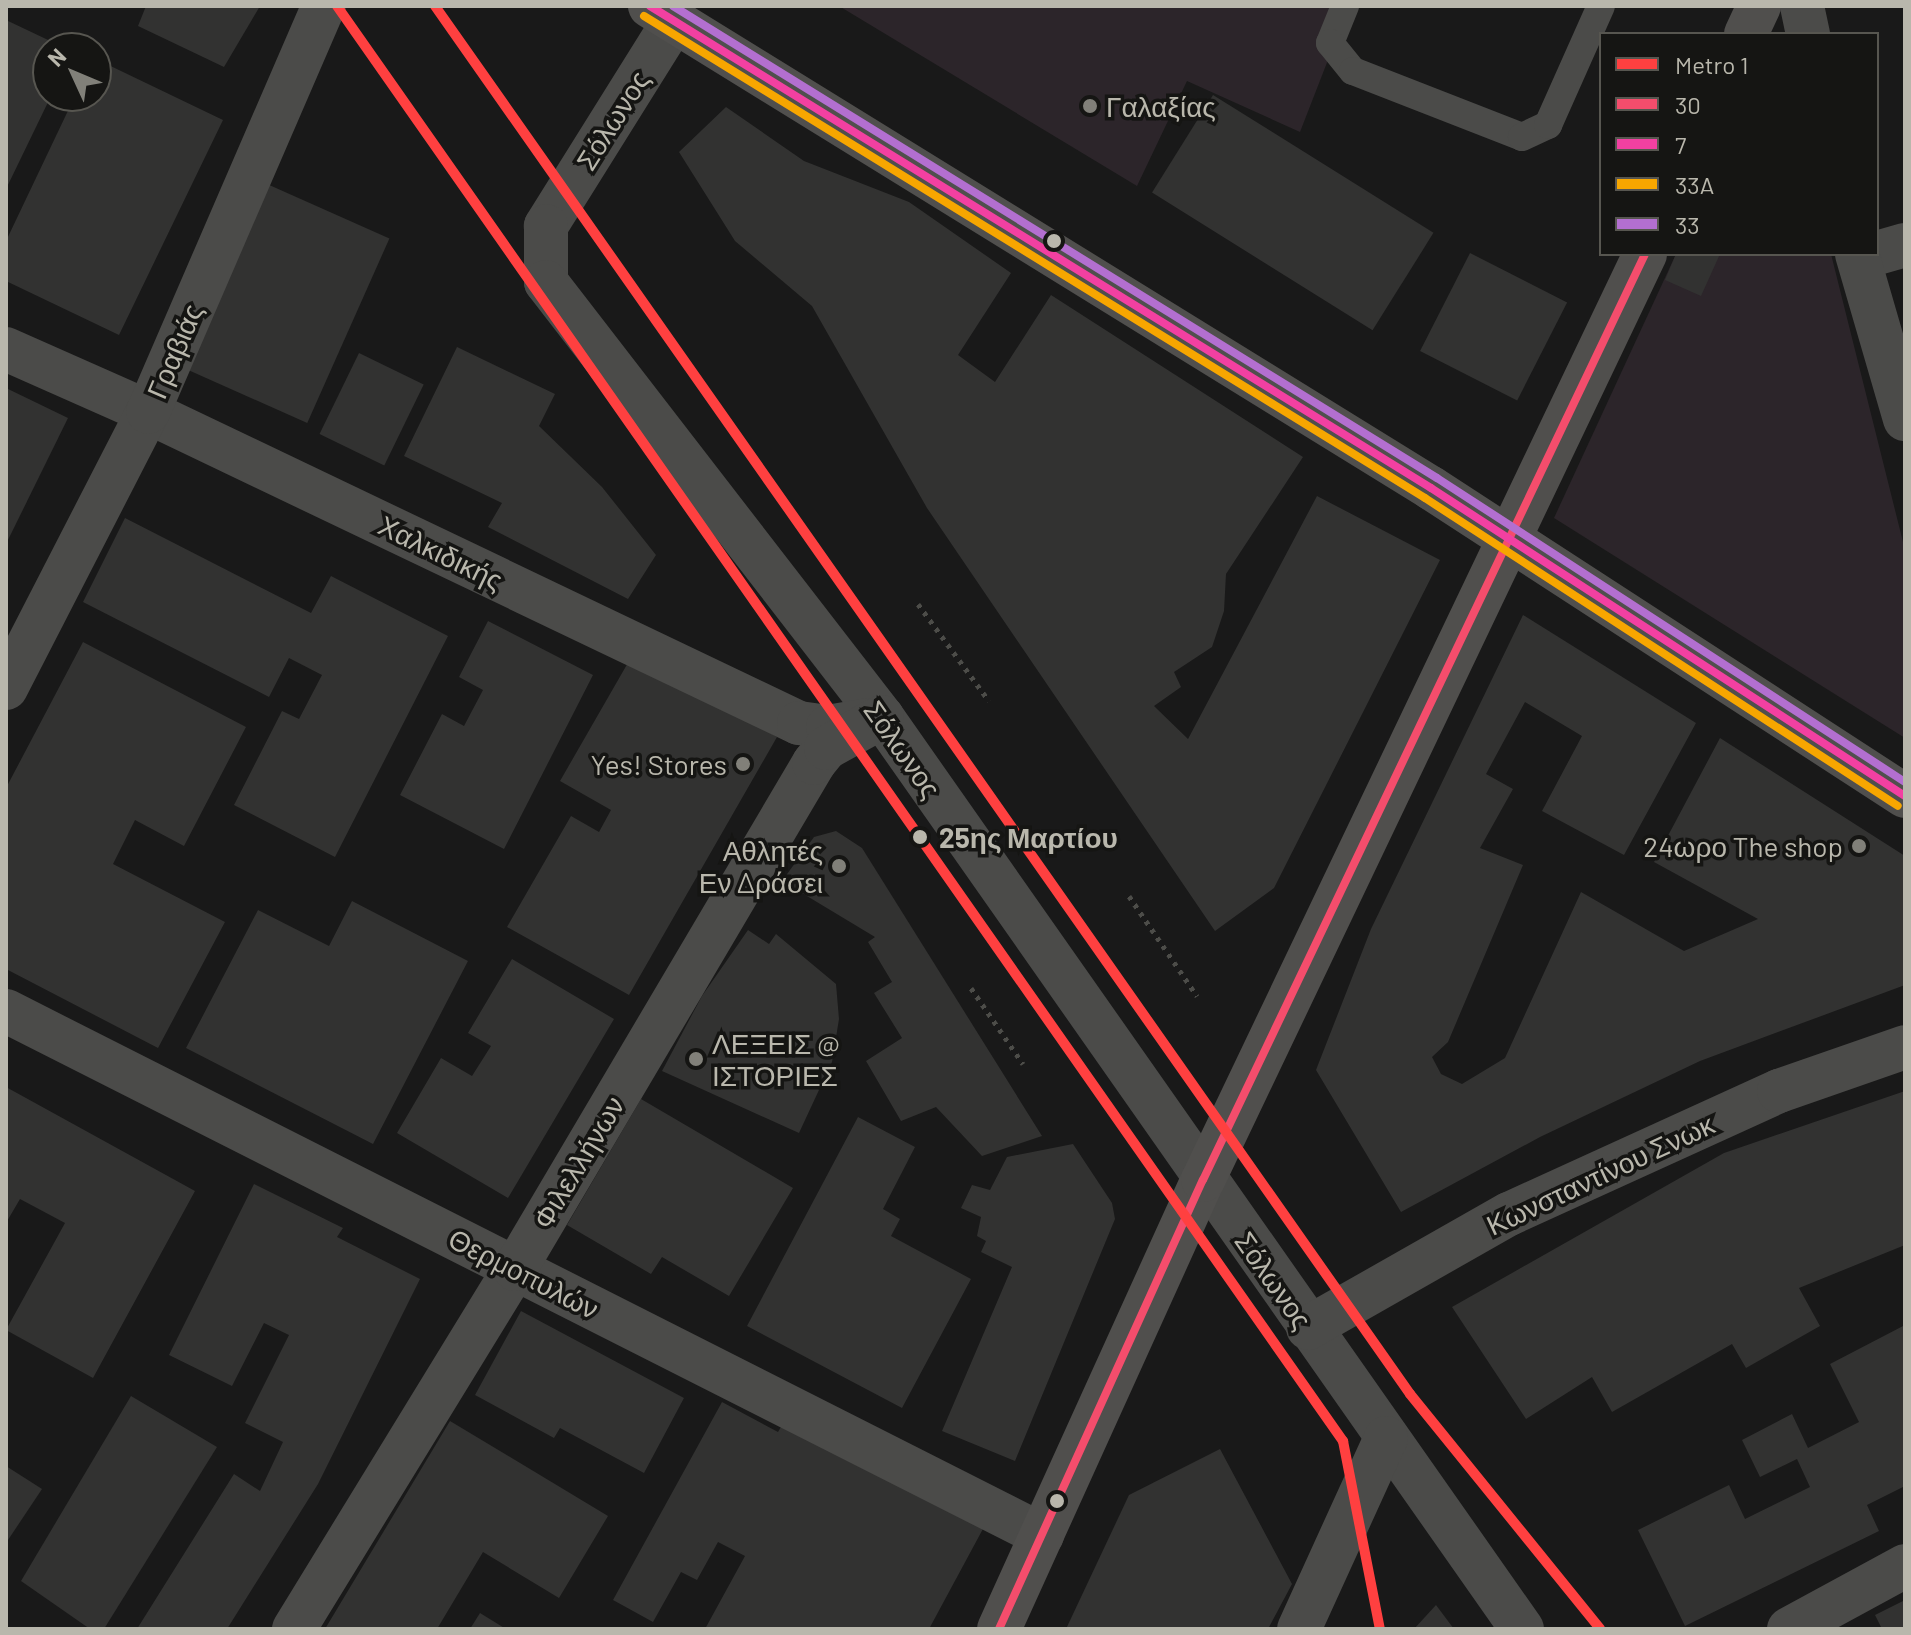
<!DOCTYPE html>
<meta charset="utf-8">
<style>
body{margin:0}
#map{position:relative;width:1911px;height:1635px;overflow:hidden;background:#191919;font-family:Barlow,sans-serif}
div>[style]{position:absolute}
.green>*{inset:0;background:#2c252a}
.building>*{inset:0;background:#323231;transform-origin:0 0}
.path>*{height:5px;margin-top:-2.5px;transform-origin:0;background:repeating-linear-gradient(90deg,#4d4d49 0 4px,transparent 0 10px)}
.service>*{height:28px;margin:-14px;padding:0 14px;transform-origin:14px;border-radius:14px;background:#4b4b49}
.minor>*{height:44px;margin:-22px;padding:0 22px;transform-origin:22px;border-radius:22px;background:#4b4b49}
.secondary>*{height:44px;margin:-22px;padding:0 22px;transform-origin:22px;border-radius:22px;background:#504f4d}
.bus-1>*{height:8px;margin:-4px;padding:0 4px;transform-origin:4px;border-radius:4px;background:#f44d6c}
.bus-2>*{height:8px;margin:-4px;padding:0 4px;transform-origin:4px;border-radius:4px;background:#f240a1}
.bus-3>*{height:8px;margin:-4px;padding:0 4px;transform-origin:4px;border-radius:4px;background:#f7a600}
.bus-4>*{height:8px;margin:-4px;padding:0 4px;transform-origin:4px;border-radius:4px;background:#b36fd0}
.metro-1>*{height:10px;margin:-5px;padding:0 5px;transform-origin:5px;border-radius:5px;background:#ff4040}
.dots>*{width:22px;height:22px;translate:-50% -50%;box-sizing:border-box;border:4px solid #151513;border-radius:50%}
span{translate:-50% -50%;white-space:nowrap;text-align:center;line-height:1.15;-webkit-text-stroke:7px #151513;paint-order:stroke}
.poi-label{font-size:28px;color:#b9b7ac}
.left{translate:0 -50%;text-align:left}
.right{translate:-100% -50%;text-align:right}
.street-label{font-size:28px;color:#b9b7ac}
.stop-label{font-size:28px;color:#b9b7ac;font-weight:700}
.frame{position:absolute;inset:0;border:8px solid #b9b7ac;pointer-events:none}
.legend{position:absolute;left:1599px;top:32px;width:280px;height:224px;box-sizing:border-box;background:#151513;border:2px solid #575650;margin:0;padding:10px 14px;list-style:none;font-size:24px;color:#b9b7ac}
.legend li{display:flex;align-items:center;gap:16px;height:40px}
.legend b{width:40px;border:2px solid #575650}
.north{position:absolute;left:32px;top:32px;width:80px;height:80px;box-sizing:border-box;background:#151513;border:2px solid #575650;border-radius:50%;rotate:314deg;font-size:22px;font-weight:700;line-height:32px;text-align:center;color:#b9b7ac}
.north::after{content:'';display:block;margin:auto;width:28px;height:36px;background:#818079;clip-path:polygon(50% 0,100% 100%,50% 72%,0 100%)}
</style>
<div id="map">
<div class="green">
<div style="clip-path:polygon(839px 6px,1349px 6px,1300px 132px,1187px 81px,1137px 186px)"></div>
<div style="clip-path:polygon(1676px 254px,1831px 254px,1905px 550px,1905px 738px,1554px 518px)"></div>
</div>
<div class="building">
<div style="clip-path:polygon(146px 6px,260px 6px,224px 67px,138px 26px)"></div>
<div style="clip-path:polygon(6px 20px,65px 48px,48px 48px,51px 96px,6px 189px)"></div>
<div style="clip-path:polygon(96px 59px,223px 120px,119px 335px,6px 281px,6px 241px,75px 96px,96px 96px)"></div>
<div style="left:1213px;top:95px;width:260px;height:115px;rotate:32deg"></div>
<div style="clip-path:polygon(726px 107px,804px 161px,909px 202px,1011px 273px,958px 355px,995px 382px,1051px 295px,1303px 457px,1226px 574px,1224px 611px,1212px 647px,1174px 672px,1181px 687px,1154px 706px,1188px 739px,1317px 496px,1440px 560px,1274px 888px,1215px 931px,927px 508px,812px 306px,735px 241px,679px 152px)"></div>
<div style="left:267px;top:184px;width:134px;height:202px;rotate:24deg"></div>
<div style="left:1470px;top:253px;width:109px;height:110px;rotate:27deg"></div>
<div style="clip-path:polygon(1676px 254px,1720px 254px,1701px 296px,1665px 280px)"></div>
<div style="clip-path:polygon(457px 347px,555px 394px,539px 426px,602px 487px,656px 555px,628px 599px,488px 527px,502px 503px,404px 456px)"></div>
<div style="left:359px;top:353px;width:72px;height:90px;rotate:26deg"></div>
<div style="clip-path:polygon(6px 388px,68px 418px,6px 544px)"></div>
<div style="clip-path:polygon(125px 518px,311px 613px,331px 576px,448px 636px,335px 857px,234px 805px,282px 711px,299px 719px,322px 675px,289px 658px,269px 697px,83px 602px)"></div>
<div style="clip-path:polygon(1523px 615px,1696px 723px,1624px 855px,1542px 811px,1582px 736px,1525px 702px,1486px 774px,1513px 789px,1480px 848px,1523px 865px,1448px 1042px,1432px 1057px,1441px 1074px,1462px 1084px,1505px 1058px,1581px 892px,1684px 951px,1758px 919px,1654px 862px,1720px 738px,1905px 856px,1905px 985px,1700px 1061px,1540px 1137px,1401px 1212px,1316px 1070px,1371px 929px)"></div>
<div style="clip-path:polygon(488px 621px,593px 675px,504px 849px,400px 795px,442px 714px,464px 726px,483px 690px,459px 677px)"></div>
<div style="clip-path:polygon(83px 642px,246px 727px,184px 846px,135px 820px,113px 864px,225px 922px,158px 1048px,6px 969px,6px 788px)"></div>
<div style="clip-path:polygon(633px 654px,777px 737px,629px 995px,507px 927px,571px 816px,599px 832px,611px 810px,560px 781px)"></div>
<div style="clip-path:polygon(836px 831px,862px 848px,1042px 1136px,982px 1156px,936px 1107px,901px 1121px,866px 1061px,902px 1038px,874px 993px,892px 982px,868px 942px,875px 937px,782px 881px,814px 837px)"></div>
<div style="clip-path:polygon(352px 901px,468px 961px,373px 1144px,186px 1048px,258px 910px,329px 946px)"></div>
<div style="clip-path:polygon(748px 930px,769px 944px,776px 934px,836px 984px,839px 1019px,832px 1062px,799px 1133px,662px 1071px,702px 996px)"></div>
<div style="clip-path:polygon(512px 959px,614px 1019px,508px 1198px,397px 1133px,441px 1058px,472px 1076px,491px 1046px,468px 1033px)"></div>
<div style="clip-path:polygon(6px 1087px,195px 1191px,93px 1378px,6px 1330px,65px 1223px,20px 1199px,6px 1223px)"></div>
<div style="clip-path:polygon(1905px 1091px,1905px 1245px,1799px 1288px,1820px 1326px,1746px 1368px,1732px 1344px,1612px 1412px,1592px 1377px,1526px 1419px,1452px 1307px,1724px 1153px)"></div>
<div style="clip-path:polygon(641px 1099px,793px 1188px,729px 1296px,662px 1257px,651px 1274px,567px 1225px)"></div>
<div style="clip-path:polygon(858px 1117px,915px 1147px,883px 1209px,900px 1219px,891px 1236px,971px 1279px,902px 1408px,747px 1326px)"></div>
<div style="clip-path:polygon(1073px 1144px,1112px 1203px,1115px 1219px,1015px 1461px,942px 1431px,1012px 1267px,981px 1252px,986px 1241px,977px 1236px,981px 1217px,961px 1208px,972px 1185px,990px 1190px,1007px 1157px)"></div>
<div style="clip-path:polygon(254px 1184px,343px 1228px,337px 1237px,420px 1279px,318px 1484px,227px 1629px,137px 1629px,234px 1474px,260px 1491px,283px 1442px,245px 1423px,289px 1335px,264px 1323px,232px 1386px,169px 1355px)"></div>
<div style="clip-path:polygon(521px 1311px,684px 1398px,644px 1473px,560px 1428px,554px 1438px,475px 1395px)"></div>
<div style="clip-path:polygon(1905px 1325px,1905px 1486px,1867px 1505px,1879px 1531px,1685px 1626px,1638px 1530px,1729px 1485px,1745px 1519px,1810px 1487px,1797px 1459px,1760px 1477px,1742px 1440px,1792px 1414px,1808px 1448px,1859px 1422px,1830px 1364px)"></div>
<div style="clip-path:polygon(131px 1396px,217px 1447px,104px 1629px,90px 1629px,21px 1581px)"></div>
<div style="clip-path:polygon(722px 1402px,778px 1432px,785px 1420px,984px 1527px,929px 1629px,705px 1629px,745px 1556px,718px 1542px,697px 1580px,681px 1572px,653px 1622px,613px 1600px)"></div>
<div style="clip-path:polygon(450px 1421px,608px 1516px,559px 1598px,483px 1552px,437px 1629px,325px 1629px)"></div>
<div style="clip-path:polygon(1220px 1449px,1292px 1584px,1268px 1629px,1066px 1629px,1129px 1495px)"></div>
<div style="clip-path:polygon(6px 1466px,42px 1489px,6px 1543px)"></div>
<div style="clip-path:polygon(1905px 1600px,1905px 1629px,1882px 1629px,1875px 1615px)"></div>
<div style="clip-path:polygon(1436px 1605px,1454px 1629px,1414px 1629px)"></div>
<div style="clip-path:polygon(480px 1613px,506px 1629px,470px 1629px)"></div>
</div>
<div class="path">
<div style="left:918px;top:604px;width:120px;rotate:53.8deg"></div>
<div style="left:1129px;top:896px;width:121px;rotate:55.8deg"></div>
<div style="left:971px;top:988px;width:92px;rotate:55.6deg"></div>
</div>
<div class="service">
<div style="left:1345px;top:6px;width:40px;rotate:112deg"></div>
<div style="left:1330px;top:43px;width:36px;rotate:51deg"></div>
<div style="left:1353px;top:71px;width:181px;rotate:21.3deg"></div>
<div style="left:1522px;top:137px;width:29px;rotate:-25deg"></div>
<div style="left:1548px;top:125px;width:130px;rotate:-66deg"></div>
</div>
<div class="minor">
<div style="left:1802px;top:6px;width:29px;rotate:78deg"></div>
<div style="left:674px;top:21px;width:242px;rotate:122deg"></div>
<div style="left:546px;top:226px;width:56px;rotate:90deg"></div>
<div style="left:546px;top:282px;width:550px;rotate:52.32deg"></div>
<div style="left:882px;top:717px;width:1114px;rotate:54.94deg"></div>
<div style="left:1877px;top:253px;width:29px;rotate:-16deg"></div>
<div style="left:1857px;top:254px;width:172px;rotate:73.8deg"></div>
<div style="left:6px;top:349px;width:155px;rotate:23.9deg"></div>
<div style="left:148px;top:412px;width:721px;rotate:25.54deg"></div>
<div style="left:799px;top:723px;width:29px;rotate:8deg"></div>
<div style="left:828px;top:727px;width:40px;rotate:-10deg"></div>
<div style="left:6px;top:688px;width:310px;rotate:-62.8deg"></div>
<div style="left:148px;top:412px;width:443px;rotate:-66.6deg"></div>
<div style="left:6px;top:1011px;width:1161px;rotate:26.83deg"></div>
<div style="left:1308px;top:1328px;width:231px;rotate:-29.6deg"></div>
<div style="left:1509px;top:1214px;width:297px;rotate:-24.5deg"></div>
<div style="left:1779px;top:1091px;width:133px;rotate:-19.2deg"></div>
<div style="left:294px;top:1629px;width:422px;rotate:-58.5deg"></div>
<div style="left:515px;top:1269px;width:588px;rotate:-59.42deg"></div>
<div style="left:814px;top:763px;width:19px;rotate:-51deg"></div>
<div style="left:826px;top:748px;width:64px;rotate:-29deg"></div>
<div style="left:1299px;top:1629px;width:210px;rotate:-65.5deg"></div>
<div style="left:1789px;top:1629px;width:132px;rotate:-28.5deg"></div>
</div>
<div class="secondary">
<div style="left:650px;top:6px;width:918px;rotate:31.68deg"></div>
<div style="left:1431px;top:488px;width:565px;rotate:33.02deg"></div>
<div style="left:1746px;top:34px;width:31px;rotate:-65deg"></div>
<div style="left:999px;top:1629px;width:493px;rotate:-65.6deg"></div>
<div style="left:1203px;top:1180px;width:1026px;rotate:-64.48deg"></div>
</div>
<div class="bus-1">
<div style="left:999px;top:1629px;width:493px;rotate:-65.6deg"></div>
<div style="left:1203px;top:1180px;width:1026px;rotate:-64.48deg"></div>
</div>
<div class="bus-2">
<div style="left:650px;top:6px;width:918px;rotate:31.68deg"></div>
<div style="left:1431px;top:488px;width:565px;rotate:33.02deg"></div>
</div>
<div class="bus-3">
<div style="left:644px;top:16px;width:918px;rotate:31.68deg"></div>
<div style="left:1425px;top:498px;width:564px;rotate:33.07deg"></div>
</div>
<div class="bus-4">
<div style="left:673px;top:6px;width:898px;rotate:31.71deg"></div>
<div style="left:1437px;top:478px;width:558px;rotate:33.01deg"></div>
</div>
<div class="metro-1">
<div style="left:337px;top:6px;width:1753px;rotate:54.97deg"></div>
<div style="left:1343px;top:1441px;width:192px;rotate:78.9deg"></div>
<div style="left:435px;top:6px;width:1696px;rotate:54.91deg"></div>
<div style="left:1410px;top:1394px;width:302px;rotate:51deg"></div>
</div>
<div class="dots">
<div style="left:1090px;top:106px;background:#818079"></div>
<div style="left:1054px;top:241px;background:#b9b7ac"></div>
<div style="left:743px;top:764px;background:#818079"></div>
<div style="left:920px;top:837px;background:#b9b7ac"></div>
<div style="left:1859px;top:846px;background:#818079"></div>
<div style="left:839px;top:866px;background:#818079"></div>
<div style="left:696px;top:1059px;background:#818079"></div>
<div style="left:1057px;top:1501px;background:#b9b7ac"></div>
</div>
<div class="poi-label">
<span class="left" style="left:1106px;top:106px">Γαλαξίας</span>
<span class="right" style="left:727px;top:764px">Yes! Stores</span>
<span class="right" style="left:1843px;top:846px">24ωρο The shop</span>
<span class="right" style="left:823px;top:866px">Αθλητές<br>Εν Δράσει</span>
<span class="left" style="left:712px;top:1059px">ΛΕΞΕΙΣ @<br>ΙΣΤΟΡΙΕΣ</span>
</div>
<div class="street-label">
<span style="left:612px;top:120px;rotate:-58deg">Σόλωνος</span>
<span style="left:174px;top:351px;rotate:-67deg">Γραβιάς</span>
<span style="left:441px;top:552px;rotate:26deg">Χαλκιδικής</span>
<span style="left:903px;top:749px;rotate:55deg">Σόλωνος</span>
<span style="left:578px;top:1162px;rotate:-59deg">Φιλελλήνων</span>
<span style="left:1600px;top:1174px;rotate:-25deg">Κωνσταντίνου Σνωκ</span>
<span style="left:524px;top:1273px;rotate:27deg">Θερμοπυλών</span>
<span style="left:1274px;top:1280px;rotate:55deg">Σόλωνος</span>
</div>
<div class="stop-label">
<span class="left" style="left:939px;top:837px">25ης Μαρτίου</span>
</div>
<div class="frame"></div>
<ul class="legend">
<li><b style="height:10px;background:#ff4040"></b>Metro 1</li>
<li><b style="height:10px;background:#f44d6c"></b>30</li>
<li><b style="height:10px;background:#f240a1"></b>7</li>
<li><b style="height:10px;background:#f7a600"></b>33A</li>
<li><b style="height:10px;background:#b36fd0"></b>33</li>
</ul>
<div class="north">N</div>
</div>
